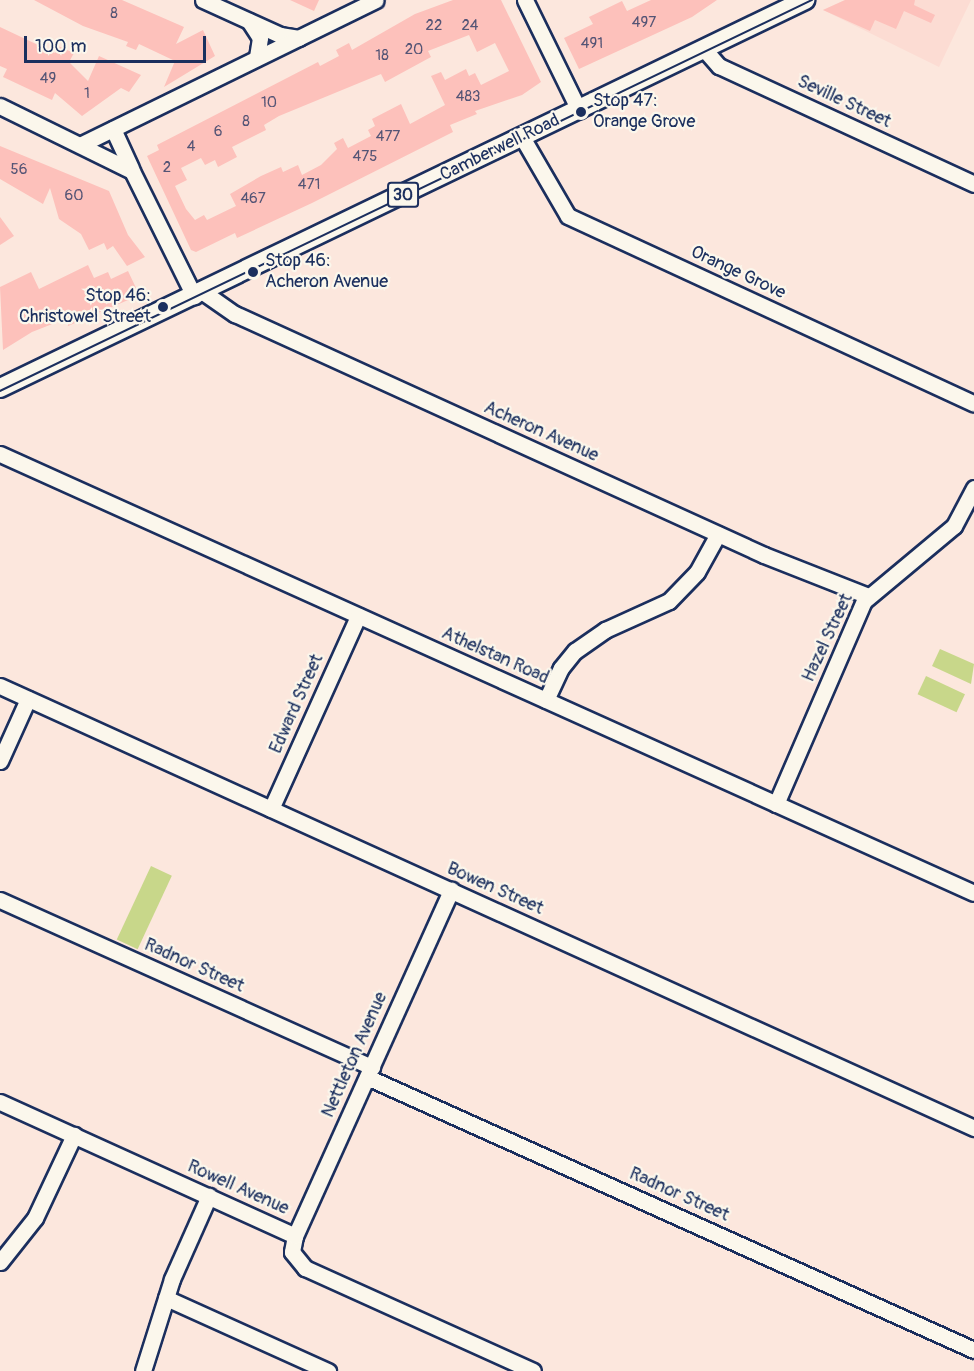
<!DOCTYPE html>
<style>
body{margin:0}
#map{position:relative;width:974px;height:1371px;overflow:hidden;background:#fce7dd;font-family:Pangolin,sans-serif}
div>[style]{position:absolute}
.built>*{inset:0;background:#fcdcd3}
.green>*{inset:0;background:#c8d78a;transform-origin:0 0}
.building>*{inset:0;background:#fdc1bb}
.roads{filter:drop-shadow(2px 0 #1b2f5e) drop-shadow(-2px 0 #1b2f5e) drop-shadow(0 2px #1b2f5e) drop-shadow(0 -2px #1b2f5e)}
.minor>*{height:15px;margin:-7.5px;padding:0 7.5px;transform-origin:7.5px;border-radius:7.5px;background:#fbf7ec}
.major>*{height:18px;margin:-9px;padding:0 9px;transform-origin:9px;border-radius:9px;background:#fbf7ec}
.tram>*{height:1.5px;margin:-0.75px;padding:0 0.75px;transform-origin:0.75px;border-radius:0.75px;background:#1b2f5e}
.dots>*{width:16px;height:16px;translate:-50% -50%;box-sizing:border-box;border:3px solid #fbf7ec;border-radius:50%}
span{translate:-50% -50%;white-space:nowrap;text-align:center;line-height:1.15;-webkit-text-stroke:4.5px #fbf7ec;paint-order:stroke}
.number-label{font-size:15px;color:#545475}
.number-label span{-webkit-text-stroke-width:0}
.shield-label span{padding:2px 4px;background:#fbf7ec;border:2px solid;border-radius:4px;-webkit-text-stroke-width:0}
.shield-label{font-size:16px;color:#1b2f5e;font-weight:700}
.poi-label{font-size:18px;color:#1b2f5e}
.left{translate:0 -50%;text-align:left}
.right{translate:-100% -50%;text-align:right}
.street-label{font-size:18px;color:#1b2f5e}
.scale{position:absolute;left:24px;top:36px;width:182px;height:27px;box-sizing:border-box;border:3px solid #1b2f5e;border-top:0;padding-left:8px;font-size:18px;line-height:21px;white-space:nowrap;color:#1b2f5e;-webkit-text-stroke:4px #fbf7ec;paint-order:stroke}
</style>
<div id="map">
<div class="built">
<div style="clip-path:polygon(845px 0,971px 0,939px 67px,823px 10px)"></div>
</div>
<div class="green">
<div style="clip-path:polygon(940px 649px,974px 664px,971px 684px,932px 666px)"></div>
<div style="left:926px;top:676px;width:43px;height:20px;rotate:25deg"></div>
<div style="left:151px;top:866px;width:23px;height:81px;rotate:25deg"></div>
</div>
<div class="building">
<div style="clip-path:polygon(34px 0,122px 0,184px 27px,176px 44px,203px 30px,215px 56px,164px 87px,175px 61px,139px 44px,136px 50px,126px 46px,128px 42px,83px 26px)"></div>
<div style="clip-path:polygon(290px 0,319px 0,314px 11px)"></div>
<div style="clip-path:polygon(evenodd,453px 0,501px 0,541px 82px,522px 95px,475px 111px,477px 114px,450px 125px,453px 132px,312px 203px,237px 238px,235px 233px,196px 252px,191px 250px,147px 156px,159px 150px,157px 145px,318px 62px,320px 66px,339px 56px,336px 50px,349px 43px,352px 50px,415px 14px,453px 0,469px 35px,477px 52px,495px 43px,509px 71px,481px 85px,475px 73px,469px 76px,466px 69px,445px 80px,441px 72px,431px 76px,445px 105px,410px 124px,401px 104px,372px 119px,375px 126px,368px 130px,371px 136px,348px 148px,343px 138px,334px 143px,337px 149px,321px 165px,302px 175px,298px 165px,283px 172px,281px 167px,261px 176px,230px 194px,236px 206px,207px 220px,204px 215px,195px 220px,186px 209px,175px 186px,187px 180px,181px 168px,201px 158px,205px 165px,215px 160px,218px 167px,237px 157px,232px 147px,266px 130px,264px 125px,279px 116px,381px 74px,385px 82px,431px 57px,428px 51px,469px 35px)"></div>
<div style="clip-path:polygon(651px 0,717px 0,692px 17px,579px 69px,564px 38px,593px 24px,589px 17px,622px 1px,627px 11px)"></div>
<div style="clip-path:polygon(845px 0,915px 0,914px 5px,935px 15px,931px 23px,904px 11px,896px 29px,875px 20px,870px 31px,823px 10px)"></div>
<div style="clip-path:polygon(0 27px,55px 53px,58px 46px,74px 53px,69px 62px,88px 81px,99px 56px,141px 75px,129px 92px,121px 88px,82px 116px,55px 93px,52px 100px,3px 77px,7px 69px,0 66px)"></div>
<div style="clip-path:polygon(0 146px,109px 191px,128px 235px,145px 257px,127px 266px,113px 246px,107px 250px,104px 243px,89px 250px,81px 234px,59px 219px,50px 188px,43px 204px,0 179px)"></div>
<div style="clip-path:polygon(0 217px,14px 236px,0 245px)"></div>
<div style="clip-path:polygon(88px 265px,94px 278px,108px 272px,111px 279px,128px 271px,137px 290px,135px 297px,68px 326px,65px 319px,32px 332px,3px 350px,0 287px,31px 272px,39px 289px)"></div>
</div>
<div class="roads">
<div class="minor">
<div style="left:203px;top:0;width:85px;rotate:24.4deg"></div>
<div style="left:280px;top:35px;width:19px;rotate:9deg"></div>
<div style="left:525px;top:0;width:123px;rotate:63.9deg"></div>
<div style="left:249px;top:21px;width:20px;rotate:57deg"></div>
<div style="left:260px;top:38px;width:20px;rotate:99deg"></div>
<div style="left:704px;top:49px;width:23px;rotate:49deg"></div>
<div style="left:719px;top:66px;width:281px;rotate:24.8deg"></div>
<div style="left:0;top:106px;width:147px;rotate:26.2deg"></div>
<div style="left:132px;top:171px;width:140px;rotate:63.6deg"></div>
<div style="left:113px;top:129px;width:43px;rotate:65.2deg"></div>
<div style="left:522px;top:137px;width:91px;rotate:59.8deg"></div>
<div style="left:568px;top:216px;width:447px;rotate:24.8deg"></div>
<div style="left:82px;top:144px;width:327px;rotate:-26.1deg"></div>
<div style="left:203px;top:292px;width:39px;rotate:35deg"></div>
<div style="left:235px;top:314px;width:581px;rotate:24.49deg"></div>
<div style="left:764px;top:555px;width:112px;rotate:21.5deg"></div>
<div style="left:0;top:454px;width:1068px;rotate:24.26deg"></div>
<div style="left:0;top:686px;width:1070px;rotate:24.41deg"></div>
<div style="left:546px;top:700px;width:35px;rotate:-65deg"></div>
<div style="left:561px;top:668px;width:22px;rotate:-51deg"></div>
<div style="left:575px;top:651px;width:37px;rotate:-35deg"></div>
<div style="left:605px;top:630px;width:70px;rotate:-24.4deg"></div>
<div style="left:669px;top:601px;width:40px;rotate:-46deg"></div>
<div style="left:697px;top:572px;width:43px;rotate:-61.1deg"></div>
<div style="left:0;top:761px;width:68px;rotate:-65.7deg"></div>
<div style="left:776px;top:804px;width:221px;rotate:-66.6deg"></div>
<div style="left:864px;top:601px;width:117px;rotate:-39.8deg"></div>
<div style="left:954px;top:526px;width:43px;rotate:-62.2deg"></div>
<div style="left:271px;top:809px;width:212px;rotate:-65.7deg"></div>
<div style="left:0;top:900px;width:408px;rotate:24.2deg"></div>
<div style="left:367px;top:1077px;width:666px;rotate:24.22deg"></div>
<div style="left:0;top:1102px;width:324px;rotate:24.4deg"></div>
<div style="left:295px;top:1236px;width:16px;rotate:101deg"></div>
<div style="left:292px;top:1252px;width:21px;rotate:51deg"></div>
<div style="left:305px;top:1268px;width:250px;rotate:24.3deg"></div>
<div style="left:295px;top:1236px;width:380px;rotate:-65.7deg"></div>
<div style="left:0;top:1262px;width:56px;rotate:-51.5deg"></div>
<div style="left:35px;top:1218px;width:92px;rotate:-64.8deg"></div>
<div style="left:166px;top:1298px;width:178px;rotate:24.3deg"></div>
<div style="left:143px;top:1371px;width:96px;rotate:-72.5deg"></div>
<div style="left:172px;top:1279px;width:91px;rotate:-66deg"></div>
</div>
<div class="major">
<div style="left:0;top:388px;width:894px;rotate:-25.73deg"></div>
</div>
</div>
<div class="tram">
<div style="left:0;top:391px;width:901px;rotate:-25.71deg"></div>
</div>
<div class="dots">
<div style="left:581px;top:112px;background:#1b2f5e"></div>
<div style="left:253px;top:272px;background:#1b2f5e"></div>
<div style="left:163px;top:307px;background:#1b2f5e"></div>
</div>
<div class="number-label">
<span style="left:114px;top:14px">8</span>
<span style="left:644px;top:23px">497</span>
<span style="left:434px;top:26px">22</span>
<span style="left:470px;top:26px">24</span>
<span style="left:592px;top:44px">491</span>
<span style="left:414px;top:50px">20</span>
<span style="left:382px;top:56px">18</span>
<span style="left:48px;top:79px">49</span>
<span style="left:87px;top:94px">1</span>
<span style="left:468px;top:97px">483</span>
<span style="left:269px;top:103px">10</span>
<span style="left:246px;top:122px">8</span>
<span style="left:218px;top:132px">6</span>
<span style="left:388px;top:137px">477</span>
<span style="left:191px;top:147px">4</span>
<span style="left:365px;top:157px">475</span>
<span style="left:167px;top:168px">2</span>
<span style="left:19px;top:170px">56</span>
<span style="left:309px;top:185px">471</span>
<span style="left:74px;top:196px">60</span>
<span style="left:253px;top:199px">467</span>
</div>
<div class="shield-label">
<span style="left:403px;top:195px">30</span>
</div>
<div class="poi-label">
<span class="left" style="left:593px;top:112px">Stop 47:<br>Orange Grove</span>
<span class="left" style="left:265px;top:272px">Stop 46:<br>Acheron Avenue</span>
<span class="right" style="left:151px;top:307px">Stop 46:<br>Christowel Street</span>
</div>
<div class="street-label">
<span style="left:844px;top:102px;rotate:25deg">Seville Street</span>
<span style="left:500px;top:148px;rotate:-26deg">Camberwell Road</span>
<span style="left:738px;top:273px;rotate:25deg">Orange Grove</span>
<span style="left:541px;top:432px;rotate:24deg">Acheron Avenue</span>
<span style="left:828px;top:638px;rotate:-65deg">Hazel Street</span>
<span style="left:495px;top:656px;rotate:24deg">Athelstan Road</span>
<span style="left:297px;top:704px;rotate:-66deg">Edward Street</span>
<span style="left:495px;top:889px;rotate:24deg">Bowen Street</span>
<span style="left:194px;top:966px;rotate:24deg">Radnor Street</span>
<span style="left:355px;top:1055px;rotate:-66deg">Nettleton Avenue</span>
<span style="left:238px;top:1188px;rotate:24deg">Rowell Avenue</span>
<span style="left:679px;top:1195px;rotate:24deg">Radnor Street</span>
</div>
<div class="scale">100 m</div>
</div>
